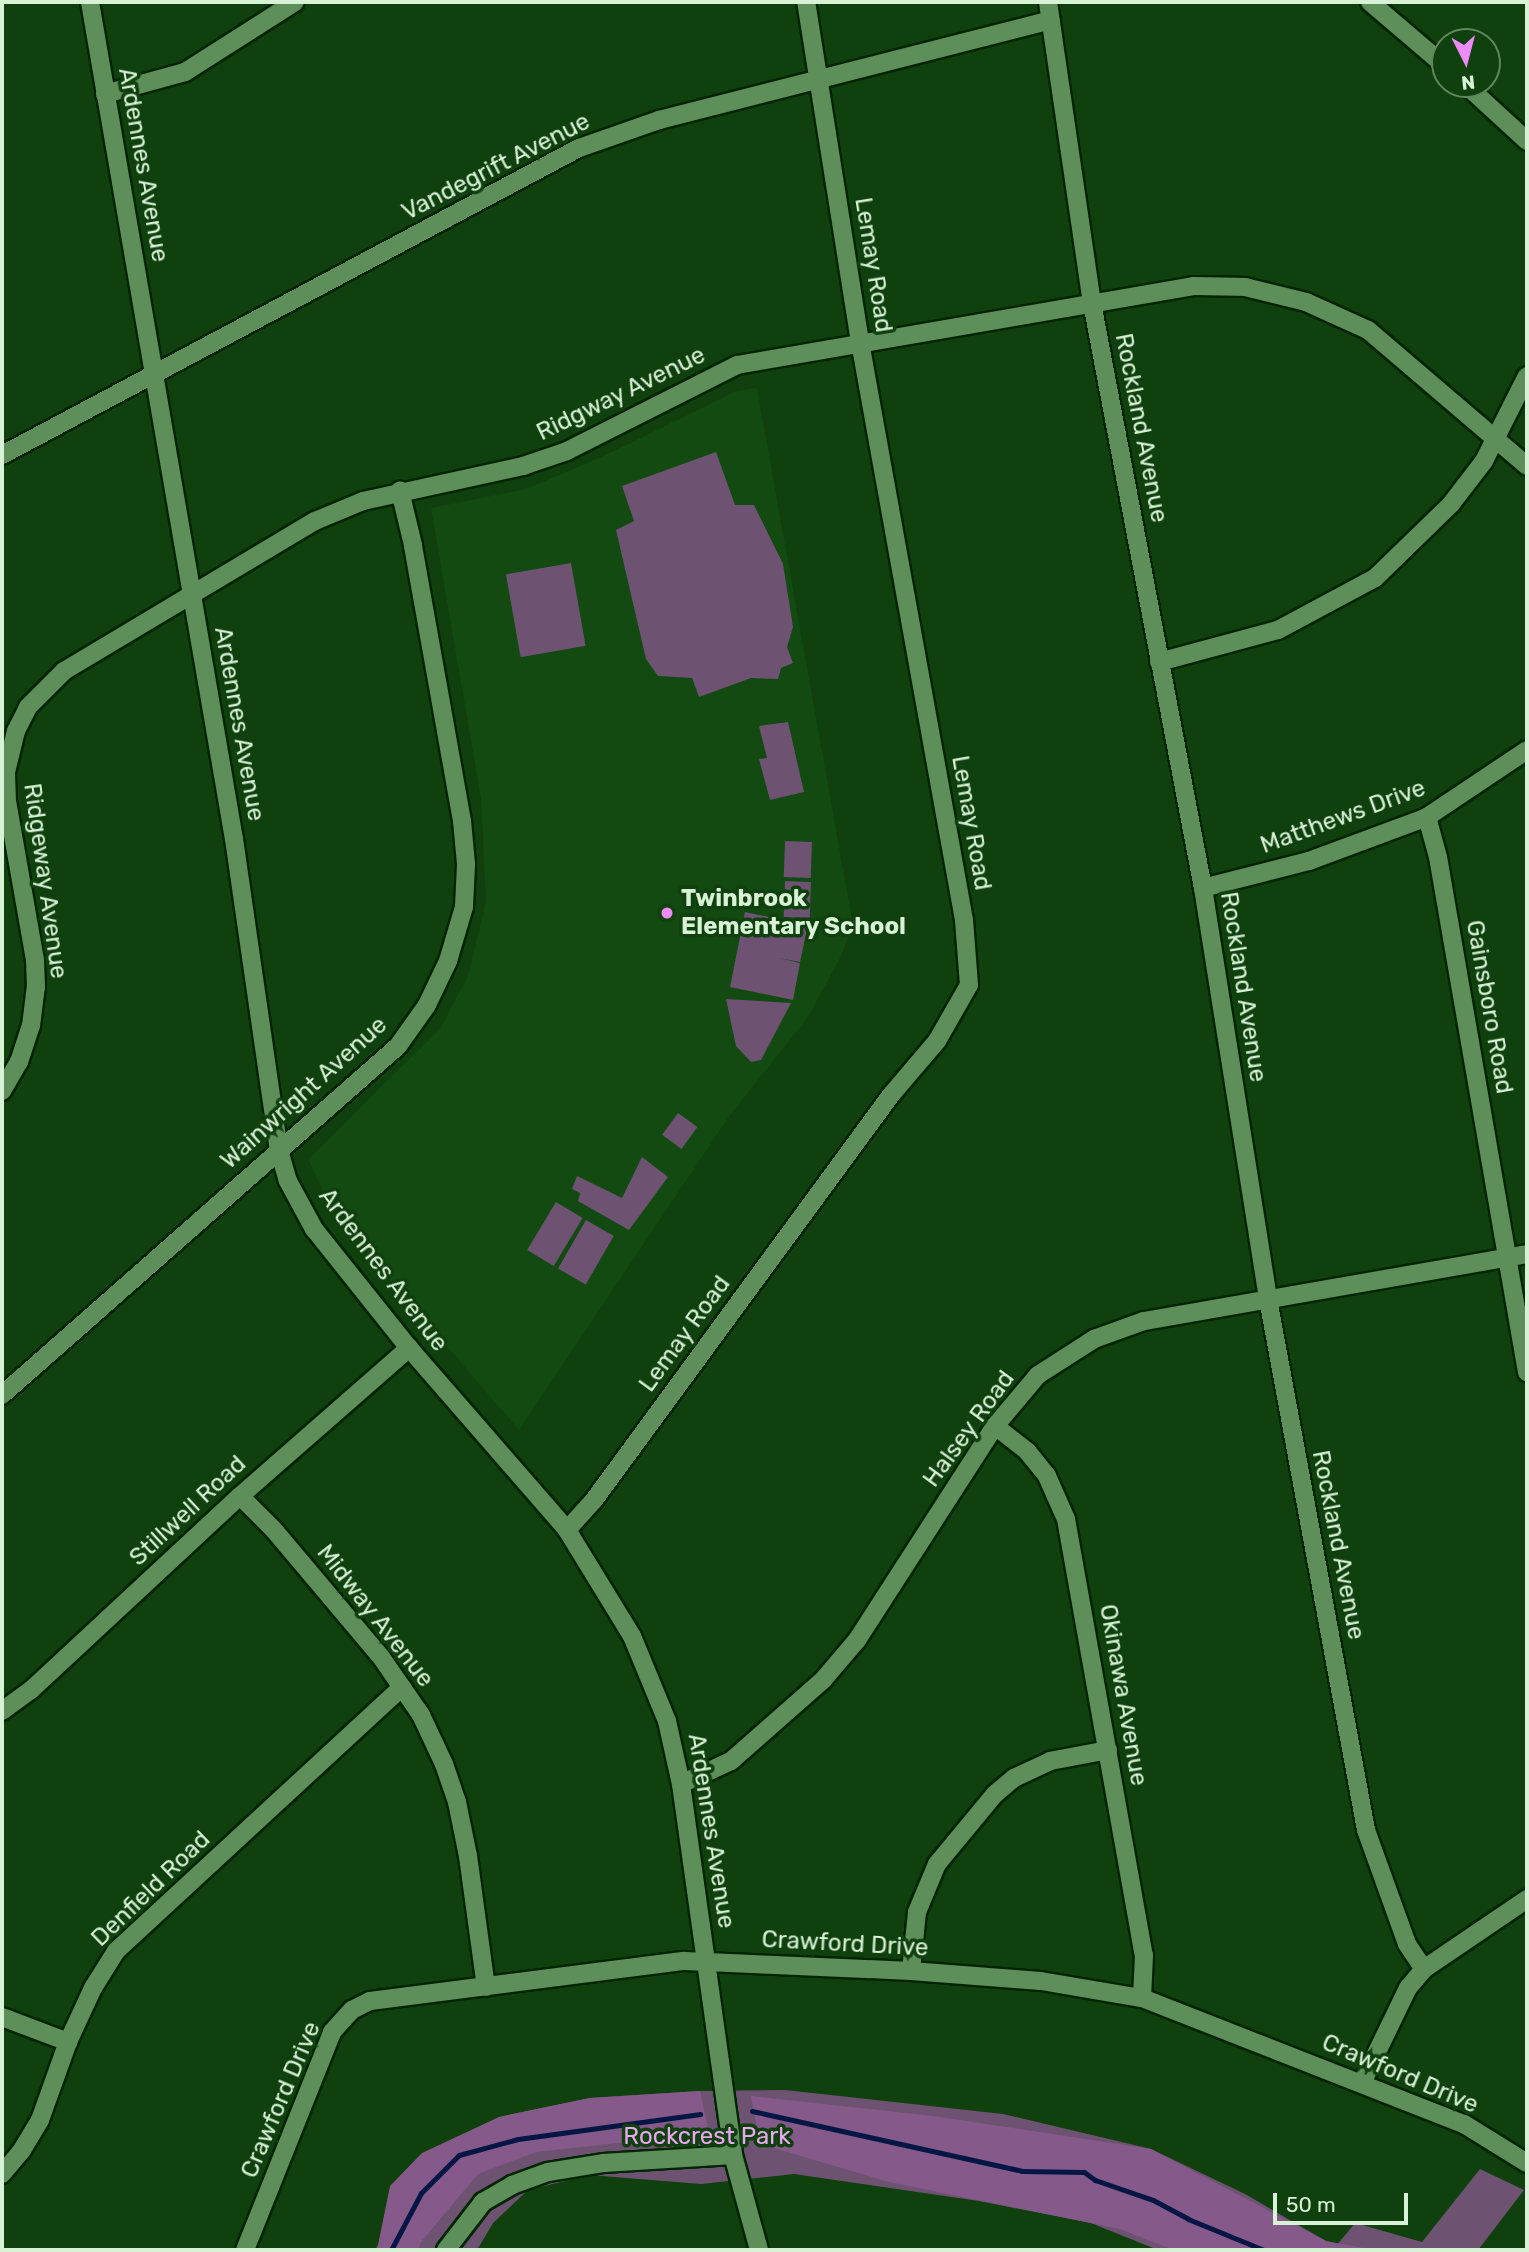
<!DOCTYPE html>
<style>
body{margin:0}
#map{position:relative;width:1529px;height:2252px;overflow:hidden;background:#0f400e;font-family:Rubik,sans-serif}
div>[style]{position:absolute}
.built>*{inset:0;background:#124a12}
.green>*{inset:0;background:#6e5272;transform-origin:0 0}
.forest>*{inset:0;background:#855a8a}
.stream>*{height:5px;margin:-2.5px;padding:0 2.5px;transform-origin:2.5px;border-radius:2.5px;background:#041744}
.roads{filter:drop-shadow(2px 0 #002501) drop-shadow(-2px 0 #002501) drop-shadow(0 2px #002501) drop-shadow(0 -2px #002501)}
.minor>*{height:18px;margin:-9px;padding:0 9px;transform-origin:9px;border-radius:9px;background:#5e8f5b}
.dots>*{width:19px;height:19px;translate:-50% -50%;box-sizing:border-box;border:4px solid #0f400e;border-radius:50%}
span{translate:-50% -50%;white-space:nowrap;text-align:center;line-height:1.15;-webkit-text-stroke:7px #0f400e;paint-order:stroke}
.street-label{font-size:24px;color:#d7f2d5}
.poi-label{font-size:24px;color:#d7f2d5;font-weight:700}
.left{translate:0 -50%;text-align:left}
.park-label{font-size:24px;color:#e9a9f1}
.frame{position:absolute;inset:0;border:4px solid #d7f2d5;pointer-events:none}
.north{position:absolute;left:1431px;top:28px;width:70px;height:70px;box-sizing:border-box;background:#0f400e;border:2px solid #5f875e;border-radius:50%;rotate:174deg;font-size:19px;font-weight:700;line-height:28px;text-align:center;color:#d7f2d5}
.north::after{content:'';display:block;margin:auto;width:24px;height:32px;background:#ed8cf9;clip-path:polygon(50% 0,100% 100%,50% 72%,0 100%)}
.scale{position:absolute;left:1273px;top:2193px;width:135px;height:32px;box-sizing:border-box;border:4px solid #d7f2d5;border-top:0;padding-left:9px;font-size:21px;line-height:24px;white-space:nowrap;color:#d7f2d5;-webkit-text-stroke:5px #0f400e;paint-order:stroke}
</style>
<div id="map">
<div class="built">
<div style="clip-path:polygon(757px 388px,853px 925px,840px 958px,808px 1017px,728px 1118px,519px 1430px,336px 1218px,308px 1159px,440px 1029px,468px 976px,486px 901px,481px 799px,431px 508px,526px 489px,604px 456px,736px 391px)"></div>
</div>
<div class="green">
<div style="clip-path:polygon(716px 452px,735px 505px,754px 505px,783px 564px,793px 627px,787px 647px,793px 663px,781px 668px,778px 679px,751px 678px,699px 697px,692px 678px,658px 676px,646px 659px,616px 530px,634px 521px,622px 486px)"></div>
<div style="left:571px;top:563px;width:84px;height:66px;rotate:80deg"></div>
<div style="clip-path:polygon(788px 722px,804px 792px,770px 800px,759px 759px,767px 758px,759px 726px)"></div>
<div style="left:785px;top:841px;width:27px;height:36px;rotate:2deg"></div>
<div style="left:785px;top:881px;width:26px;height:36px;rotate:2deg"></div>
<div style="clip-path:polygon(745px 912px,808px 925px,800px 962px,779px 958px,800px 963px,793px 1000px,730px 987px)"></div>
<div style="clip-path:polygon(726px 999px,791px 1003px,761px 1060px,751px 1062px,736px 1046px)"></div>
<div style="left:678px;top:1113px;width:24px;height:27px;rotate:36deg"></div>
<div style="clip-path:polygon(642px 1157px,668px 1177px,629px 1230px,578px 1201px,580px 1193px,572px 1189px,577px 1176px,622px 1198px)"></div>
<div style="left:556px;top:1202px;width:31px;height:56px;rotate:31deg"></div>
<div style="left:586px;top:1220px;width:32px;height:56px;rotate:30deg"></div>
<div style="clip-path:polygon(785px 2090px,1003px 2114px,1151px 2149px,1245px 2194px,1326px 2241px,1328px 2250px,1158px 2250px,1091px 2223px,979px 2201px,794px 2174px,701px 2184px,590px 2175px,528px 2190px,493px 2223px,477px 2250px,375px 2250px,413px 2181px,499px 2117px,590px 2098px,700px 2091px)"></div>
<div style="clip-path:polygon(1480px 2169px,1524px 2190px,1478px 2250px,1338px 2250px,1337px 2245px,1355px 2223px,1422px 2242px)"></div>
</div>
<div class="forest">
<div style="clip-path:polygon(700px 2091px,709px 2133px,536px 2152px,478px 2174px,421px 2242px,418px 2250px,377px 2250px,390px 2186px,422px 2153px,499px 2117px,590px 2098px)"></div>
<div style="clip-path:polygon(751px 2096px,933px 2116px,1151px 2149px,1326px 2241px,1374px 2250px,1174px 2250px,1120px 2229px,889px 2182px,760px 2144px)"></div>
</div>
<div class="stream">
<div style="left:752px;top:2111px;width:277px;rotate:12.5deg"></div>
<div style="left:1022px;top:2171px;width:62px;rotate:0.9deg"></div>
<div style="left:1084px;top:2172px;width:14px;rotate:36deg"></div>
<div style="left:1095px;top:2180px;width:61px;rotate:19deg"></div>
<div style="left:1153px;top:2200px;width:40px;rotate:28deg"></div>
<div style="left:1188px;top:2219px;width:82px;rotate:22.2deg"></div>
<div style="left:391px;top:2250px;width:64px;rotate:-62.2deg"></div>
<div style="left:421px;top:2193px;width:54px;rotate:-45deg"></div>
<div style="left:459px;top:2155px;width:61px;rotate:-15.2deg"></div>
<div style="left:518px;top:2139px;width:184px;rotate:-7.8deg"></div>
</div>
<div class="roads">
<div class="minor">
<div style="left:90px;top:2px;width:849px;rotate:80.24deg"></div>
<div style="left:234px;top:839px;width:314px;rotate:81.8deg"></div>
<div style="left:279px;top:1150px;width:32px;rotate:74deg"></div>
<div style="left:288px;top:1181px;width:55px;rotate:61.6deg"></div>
<div style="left:314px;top:1229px;width:152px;rotate:51.4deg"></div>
<div style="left:409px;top:1348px;width:241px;rotate:49deg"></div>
<div style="left:567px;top:1530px;width:124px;rotate:58.5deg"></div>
<div style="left:632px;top:1636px;width:92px;rotate:67.6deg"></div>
<div style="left:667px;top:1721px;width:65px;rotate:77.5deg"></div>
<div style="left:681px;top:1784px;width:375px;rotate:82deg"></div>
<div style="left:733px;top:2155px;width:98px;rotate:74.7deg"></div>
<div style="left:1048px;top:2px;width:304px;rotate:81.7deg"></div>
<div style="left:1092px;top:303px;width:595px;rotate:79.26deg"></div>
<div style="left:1203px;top:888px;width:416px;rotate:81deg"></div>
<div style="left:1268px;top:1299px;width:540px;rotate:79.54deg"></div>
<div style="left:1366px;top:1830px;width:121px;rotate:70.2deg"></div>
<div style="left:1407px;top:1944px;width:30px;rotate:56deg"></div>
<div style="left:1370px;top:2px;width:99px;rotate:40.5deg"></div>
<div style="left:1465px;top:84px;width:84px;rotate:42.6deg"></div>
<div style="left:105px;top:94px;width:83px;rotate:-15.4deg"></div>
<div style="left:185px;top:72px;width:130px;rotate:-32.5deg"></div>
<div style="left:2px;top:455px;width:654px;rotate:-28.02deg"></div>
<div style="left:579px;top:148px;width:85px;rotate:-19.3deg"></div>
<div style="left:659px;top:120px;width:404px;rotate:-14.3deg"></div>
<div style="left:1159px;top:662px;width:123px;rotate:-15.1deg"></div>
<div style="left:1278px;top:630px;width:110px;rotate:-28.2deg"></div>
<div style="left:1375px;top:578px;width:106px;rotate:-44.2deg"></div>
<div style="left:1451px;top:504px;width:54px;rotate:-52.5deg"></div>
<div style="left:1484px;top:461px;width:95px;rotate:-63.2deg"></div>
<div style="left:1427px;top:817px;width:41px;rotate:74.6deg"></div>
<div style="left:1438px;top:857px;width:523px;rotate:80.2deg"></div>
<div style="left:1203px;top:888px;width:109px;rotate:-14.3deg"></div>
<div style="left:1309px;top:861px;width:126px;rotate:-20.4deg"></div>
<div style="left:1427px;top:817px;width:120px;rotate:-33.8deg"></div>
<div style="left:2px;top:1091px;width:34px;rotate:-60deg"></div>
<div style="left:19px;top:1062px;width:38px;rotate:-72deg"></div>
<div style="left:31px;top:1026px;width:38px;rotate:-83deg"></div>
<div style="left:36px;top:988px;width:28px;rotate:-92deg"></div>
<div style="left:35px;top:960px;width:160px;rotate:-100deg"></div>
<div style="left:7px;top:802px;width:30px;rotate:-92deg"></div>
<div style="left:6px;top:772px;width:42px;rotate:-76.3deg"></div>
<div style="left:16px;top:731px;width:27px;rotate:-63deg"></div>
<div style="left:28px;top:707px;width:51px;rotate:-45deg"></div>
<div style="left:64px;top:671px;width:292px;rotate:-30.9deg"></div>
<div style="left:315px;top:521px;width:52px;rotate:-22.6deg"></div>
<div style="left:363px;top:501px;width:164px;rotate:-12.3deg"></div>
<div style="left:523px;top:466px;width:46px;rotate:-18.8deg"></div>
<div style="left:567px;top:451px;width:191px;rotate:-26.8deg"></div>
<div style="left:737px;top:365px;width:463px;rotate:-9.8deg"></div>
<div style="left:1193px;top:286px;width:52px;rotate:1.1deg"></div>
<div style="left:1245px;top:287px;width:63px;rotate:13.8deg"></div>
<div style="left:1306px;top:302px;width:68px;rotate:24.3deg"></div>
<div style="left:1368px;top:330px;width:209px;rotate:40.5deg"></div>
<div style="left:2px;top:1395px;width:528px;rotate:-41.39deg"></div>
<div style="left:398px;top:1046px;width:50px;rotate:-54.7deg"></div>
<div style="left:427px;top:1005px;width:49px;rotate:-64.5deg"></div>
<div style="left:448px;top:961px;width:56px;rotate:-73.5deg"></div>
<div style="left:464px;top:907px;width:43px;rotate:-87.3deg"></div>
<div style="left:466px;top:864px;width:43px;rotate:-95.3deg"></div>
<div style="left:462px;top:821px;width:280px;rotate:-100.1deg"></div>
<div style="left:413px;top:545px;width:56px;rotate:-103.5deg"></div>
<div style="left:995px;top:1426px;width:41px;rotate:38deg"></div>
<div style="left:1027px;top:1451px;width:32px;rotate:51deg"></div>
<div style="left:1047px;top:1476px;width:47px;rotate:66.2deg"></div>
<div style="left:1066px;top:1519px;width:443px;rotate:79.9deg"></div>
<div style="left:1144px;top:1955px;width:43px;rotate:92.7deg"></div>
<div style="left:240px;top:1496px;width:48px;rotate:45deg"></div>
<div style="left:274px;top:1530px;width:166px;rotate:49.9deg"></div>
<div style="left:381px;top:1657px;width:70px;rotate:55.4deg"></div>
<div style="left:421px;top:1715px;width:54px;rotate:64.9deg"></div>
<div style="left:444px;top:1764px;width:40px;rotate:71.1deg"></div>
<div style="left:457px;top:1802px;width:55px;rotate:78.5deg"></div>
<div style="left:468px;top:1856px;width:132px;rotate:82.2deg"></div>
<div style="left:567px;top:1530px;width:40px;rotate:-48deg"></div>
<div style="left:594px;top:1500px;width:502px;rotate:-53.75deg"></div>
<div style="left:891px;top:1095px;width:71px;rotate:-49.6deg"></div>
<div style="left:937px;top:1041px;width:64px;rotate:-60.3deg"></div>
<div style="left:969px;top:985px;width:65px;rotate:-94.4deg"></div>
<div style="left:964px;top:920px;width:587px;rotate:-100.2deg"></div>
<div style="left:860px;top:342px;width:344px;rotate:-99deg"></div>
<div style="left:2px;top:1711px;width:36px;rotate:-36deg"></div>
<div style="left:31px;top:1690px;width:285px;rotate:-42.9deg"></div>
<div style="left:240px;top:1496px;width:225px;rotate:-41.2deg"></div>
<div style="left:681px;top:1784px;width:55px;rotate:-24.7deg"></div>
<div style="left:731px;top:1761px;width:123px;rotate:-41.4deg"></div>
<div style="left:823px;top:1680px;width:52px;rotate:-49.6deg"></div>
<div style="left:857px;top:1640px;width:255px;rotate:-57.2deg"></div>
<div style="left:995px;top:1426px;width:67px;rotate:-49.9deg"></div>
<div style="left:1038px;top:1375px;width:67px;rotate:-32.7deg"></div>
<div style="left:1094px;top:1339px;width:53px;rotate:-19.8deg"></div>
<div style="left:1144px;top:1321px;width:389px;rotate:-9.9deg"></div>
<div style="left:911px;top:1971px;width:59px;rotate:-84.2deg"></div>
<div style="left:917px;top:1912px;width:52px;rotate:-67.4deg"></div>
<div style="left:937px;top:1864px;width:91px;rotate:-50.4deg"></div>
<div style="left:995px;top:1794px;width:25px;rotate:-40deg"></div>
<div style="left:1014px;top:1778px;width:40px;rotate:-25deg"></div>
<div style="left:1050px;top:1761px;width:59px;rotate:-10.7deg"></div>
<div style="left:2px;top:2017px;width:71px;rotate:20.7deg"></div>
<div style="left:1362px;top:2083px;width:106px;rotate:-64.2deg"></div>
<div style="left:1408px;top:1988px;width:25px;rotate:-50deg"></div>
<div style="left:1424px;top:1969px;width:125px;rotate:-34.2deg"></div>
<div style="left:2px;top:2174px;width:31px;rotate:-50deg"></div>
<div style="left:22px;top:2150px;width:35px;rotate:-59deg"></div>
<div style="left:40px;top:2120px;width:83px;rotate:-70.3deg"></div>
<div style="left:68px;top:2042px;width:60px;rotate:-65.2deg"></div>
<div style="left:93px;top:1988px;width:44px;rotate:-58.1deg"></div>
<div style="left:116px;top:1951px;width:389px;rotate:-42.7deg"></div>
<div style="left:245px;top:2250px;width:235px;rotate:-68.2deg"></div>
<div style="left:332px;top:2032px;width:30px;rotate:-48deg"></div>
<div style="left:352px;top:2010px;width:20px;rotate:-27deg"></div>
<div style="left:370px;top:2001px;width:317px;rotate:-7.3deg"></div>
<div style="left:684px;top:1961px;width:227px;rotate:2.5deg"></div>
<div style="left:911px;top:1971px;width:130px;rotate:4.4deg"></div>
<div style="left:1041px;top:1981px;width:102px;rotate:9.6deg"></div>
<div style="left:1142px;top:1998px;width:346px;rotate:21.4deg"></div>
<div style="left:1464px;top:2124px;width:74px;rotate:31.8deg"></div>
<div style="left:446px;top:2250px;width:61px;rotate:-52.4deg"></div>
<div style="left:483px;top:2202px;width:34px;rotate:-30deg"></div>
<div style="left:512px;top:2185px;width:38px;rotate:-20deg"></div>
<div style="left:548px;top:2172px;width:57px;rotate:-9.1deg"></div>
<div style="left:604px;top:2163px;width:129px;rotate:-3.5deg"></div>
</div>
</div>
<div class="dots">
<div style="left:667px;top:913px;background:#ed8cf9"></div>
</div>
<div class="street-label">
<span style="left:143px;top:165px;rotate:80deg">Ardennes Avenue</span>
<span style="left:496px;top:167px;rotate:-27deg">Vandegrift Avenue</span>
<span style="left:873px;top:265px;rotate:81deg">Lemay Road</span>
<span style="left:621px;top:394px;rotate:-26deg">Ridgway Avenue</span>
<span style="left:1141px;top:428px;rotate:79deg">Rockland Avenue</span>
<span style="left:239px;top:724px;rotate:80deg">Ardennes Avenue</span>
<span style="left:1343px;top:817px;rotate:-20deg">Matthews Drive</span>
<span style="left:971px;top:823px;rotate:80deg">Lemay Road</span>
<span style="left:45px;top:881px;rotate:82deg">Ridgeway Avenue</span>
<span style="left:1243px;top:987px;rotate:81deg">Rockland Avenue</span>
<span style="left:1489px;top:1007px;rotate:80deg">Gainsboro Road</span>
<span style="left:304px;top:1093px;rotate:-42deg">Wainwright Avenue</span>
<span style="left:383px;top:1270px;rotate:53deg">Ardennes Avenue</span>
<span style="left:685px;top:1334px;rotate:-54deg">Lemay Road</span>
<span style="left:969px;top:1429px;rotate:-54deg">Halsey Road</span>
<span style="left:188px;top:1511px;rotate:-43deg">Stillwell Road</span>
<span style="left:1338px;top:1545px;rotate:79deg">Rockland Avenue</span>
<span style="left:375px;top:1616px;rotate:52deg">Midway Avenue</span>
<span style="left:1123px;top:1695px;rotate:80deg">Okinawa Avenue</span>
<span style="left:711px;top:1831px;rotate:81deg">Ardennes Avenue</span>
<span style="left:151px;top:1889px;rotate:-44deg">Denfield Road</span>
<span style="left:845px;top:1944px;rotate:3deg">Crawford Drive</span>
<span style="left:1400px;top:2074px;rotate:23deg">Crawford Drive</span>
<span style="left:281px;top:2100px;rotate:-67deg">Crawford Drive</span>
</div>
<div class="poi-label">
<span class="left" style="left:681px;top:913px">Twinbrook<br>Elementary School</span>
</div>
<div class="park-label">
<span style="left:707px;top:2137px">Rockcrest Park</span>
</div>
<div class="frame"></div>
<div class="north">N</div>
<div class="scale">50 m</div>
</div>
